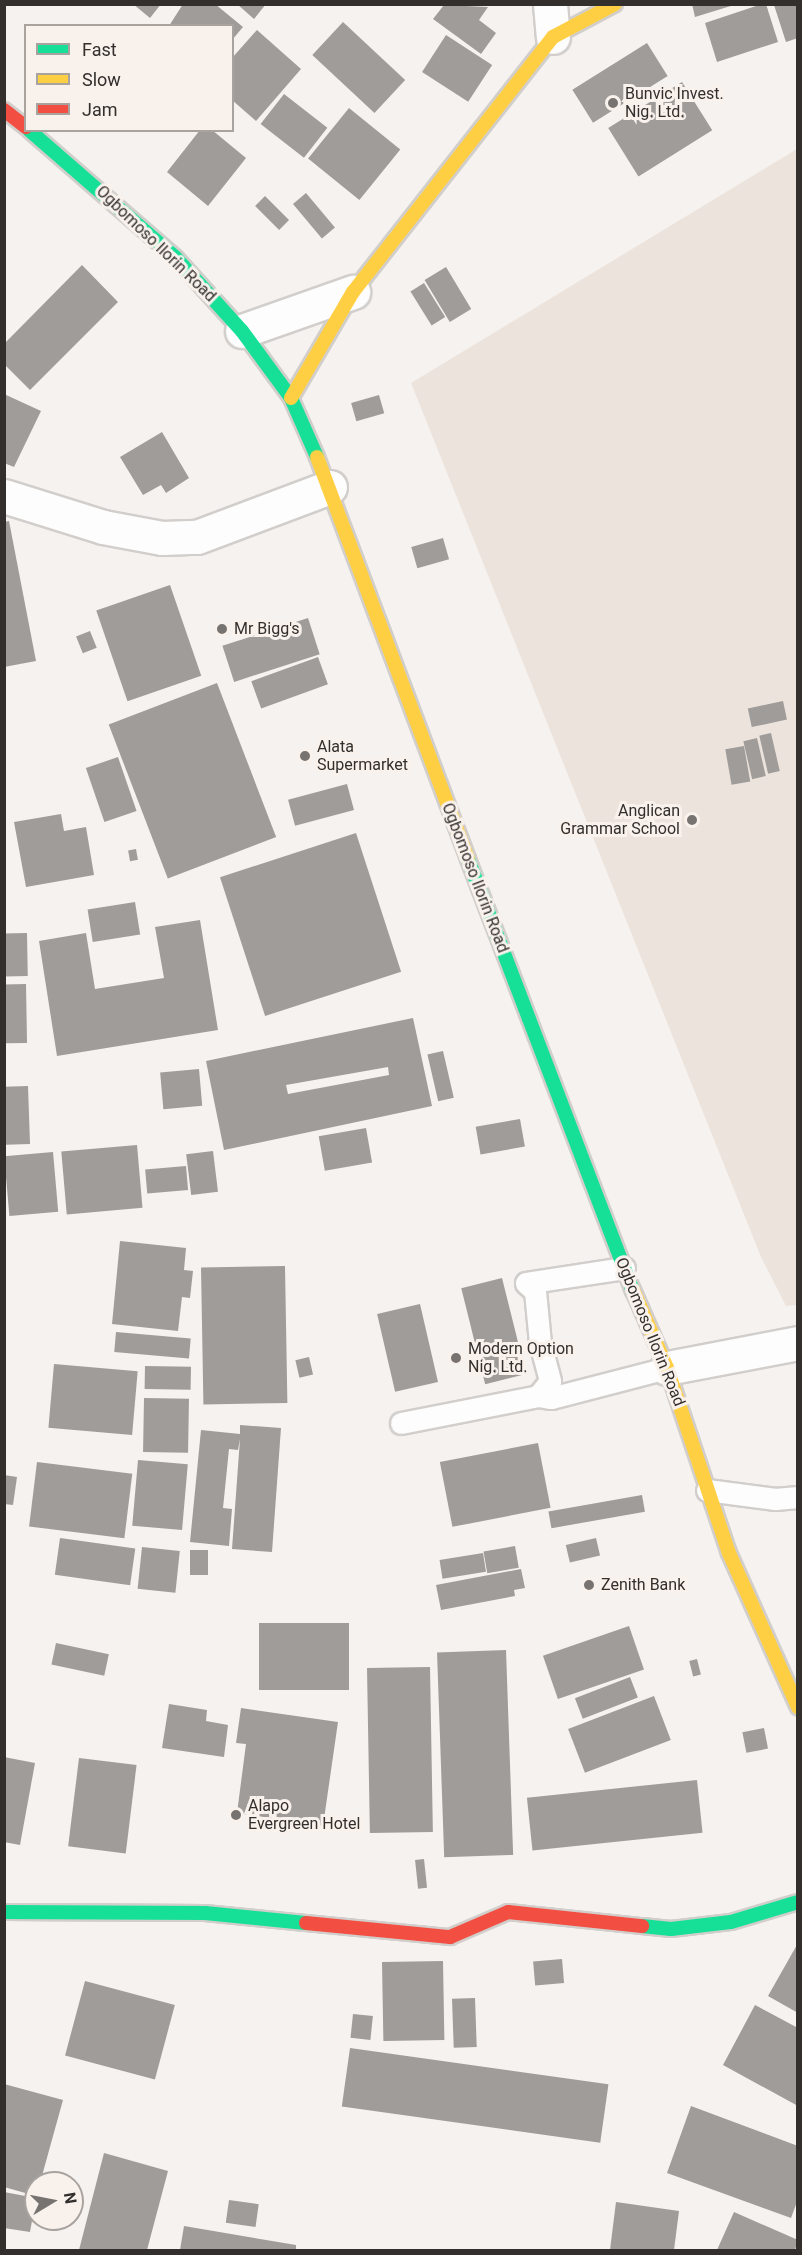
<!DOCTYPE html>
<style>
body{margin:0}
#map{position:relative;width:802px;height:2255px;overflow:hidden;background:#f6f2ef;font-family:Roboto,sans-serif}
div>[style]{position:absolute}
.built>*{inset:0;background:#ece3dc}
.building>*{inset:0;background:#9f9c9a;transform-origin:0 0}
.roads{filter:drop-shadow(2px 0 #d1cecb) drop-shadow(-2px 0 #d1cecb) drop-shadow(0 2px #d1cecb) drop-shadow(0 -2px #d1cecb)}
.lane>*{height:21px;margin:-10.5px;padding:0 10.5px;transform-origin:10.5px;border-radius:10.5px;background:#fefdfd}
.street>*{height:33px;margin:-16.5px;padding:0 16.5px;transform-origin:16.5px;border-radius:16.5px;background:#fefdfd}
.fast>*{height:14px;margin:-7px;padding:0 7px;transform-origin:7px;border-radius:7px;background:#16e098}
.slow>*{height:14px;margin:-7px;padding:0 7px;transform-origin:7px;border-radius:7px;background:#ffcf43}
.jam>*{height:14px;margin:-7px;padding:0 7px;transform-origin:7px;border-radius:7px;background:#f24e42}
.dots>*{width:16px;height:16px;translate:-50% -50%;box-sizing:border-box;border:3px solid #f9f1ec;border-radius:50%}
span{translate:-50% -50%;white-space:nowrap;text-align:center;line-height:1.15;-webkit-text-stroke:6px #f9f1ec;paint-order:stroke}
.poi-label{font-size:16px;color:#322f2d}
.left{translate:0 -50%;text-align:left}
.right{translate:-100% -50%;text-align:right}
.street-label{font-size:16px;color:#322f2d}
.frame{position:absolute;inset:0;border:6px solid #322f2d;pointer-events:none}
.legend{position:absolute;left:24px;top:24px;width:210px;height:108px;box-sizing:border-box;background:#f9f1ec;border:2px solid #a9a3a0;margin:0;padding:8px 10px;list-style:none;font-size:18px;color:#322f2d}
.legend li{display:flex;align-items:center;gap:12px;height:30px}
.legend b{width:30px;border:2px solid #a9a3a0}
.north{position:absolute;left:24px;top:2171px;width:60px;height:60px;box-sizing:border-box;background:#f9f1ec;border:2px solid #a9a3a0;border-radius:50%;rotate:80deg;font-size:16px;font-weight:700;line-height:24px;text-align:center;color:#322f2d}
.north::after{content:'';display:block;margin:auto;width:21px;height:27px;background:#777371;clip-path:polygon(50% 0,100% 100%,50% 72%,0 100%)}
</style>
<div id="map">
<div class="built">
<div style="clip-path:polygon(797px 149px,797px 1305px,786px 1306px,761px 1257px,411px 383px)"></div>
</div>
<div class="building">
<div style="clip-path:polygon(133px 4px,161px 4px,150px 18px)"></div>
<div style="clip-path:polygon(183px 4px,215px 4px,243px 27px,232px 40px,232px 26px,169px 26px)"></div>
<div style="clip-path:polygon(237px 4px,266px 4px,254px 19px)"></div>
<div style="clip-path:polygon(692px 4px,734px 4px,734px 5px,695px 17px)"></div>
<div style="clip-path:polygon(762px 4px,766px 4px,778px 42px,717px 62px,705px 23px)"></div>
<div style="clip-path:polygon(444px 5px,488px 7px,479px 20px,496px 33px,481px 54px,433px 19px)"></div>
<div style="clip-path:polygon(774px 5px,798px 5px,798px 38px,786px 42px)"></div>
<div style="left:343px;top:22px;width:85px;height:45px;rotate:43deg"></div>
<div style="clip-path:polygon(257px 30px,301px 69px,256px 121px,232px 100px,232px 58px)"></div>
<div style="left:446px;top:35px;width:55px;height:44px;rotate:33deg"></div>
<div style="left:647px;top:43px;width:39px;height:88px;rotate:58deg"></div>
<div style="left:682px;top:82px;width:57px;height:87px;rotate:58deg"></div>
<div style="left:284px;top:94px;width:55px;height:38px;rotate:38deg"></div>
<div style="left:349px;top:108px;width:66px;height:65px;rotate:39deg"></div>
<div style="clip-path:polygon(200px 130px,212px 130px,246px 158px,208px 206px,167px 172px)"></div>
<div style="left:306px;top:193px;width:45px;height:17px;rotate:50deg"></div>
<div style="left:265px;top:196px;width:34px;height:14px;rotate:45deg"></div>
<div style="clip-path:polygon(82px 265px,118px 302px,30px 390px,4px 364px,4px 344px)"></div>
<div style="left:446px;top:267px;width:49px;height:25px;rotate:59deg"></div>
<div style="left:424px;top:283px;width:40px;height:16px;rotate:58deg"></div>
<div style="clip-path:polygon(4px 394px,41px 411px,14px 467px,4px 463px)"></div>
<div style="left:379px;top:395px;width:19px;height:29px;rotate:74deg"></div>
<div style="clip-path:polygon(162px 432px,189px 478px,166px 493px,161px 485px,143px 495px,120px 457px)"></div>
<div style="clip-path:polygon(9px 521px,36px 661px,4px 667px,4px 522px)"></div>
<div style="left:443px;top:538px;width:22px;height:33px;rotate:74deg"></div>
<div style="left:170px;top:585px;width:96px;height:78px;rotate:71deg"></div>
<div style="left:308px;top:618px;width:38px;height:90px;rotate:72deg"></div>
<div style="left:90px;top:631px;width:18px;height:15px;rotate:68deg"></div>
<div style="left:318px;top:657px;width:29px;height:71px;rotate:70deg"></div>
<div style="left:217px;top:683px;width:165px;height:116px;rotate:69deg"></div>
<div style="left:783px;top:701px;width:19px;height:36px;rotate:78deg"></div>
<div style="left:771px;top:733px;width:39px;height:12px;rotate:77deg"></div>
<div style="left:757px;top:738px;width:39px;height:14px;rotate:77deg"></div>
<div style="left:744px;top:746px;width:36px;height:19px;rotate:80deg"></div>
<div style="left:118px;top:757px;width:57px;height:34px;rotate:71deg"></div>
<div style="left:347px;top:784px;width:27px;height:61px;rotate:75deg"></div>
<div style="clip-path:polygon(61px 814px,64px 831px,86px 827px,94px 875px,26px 887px,14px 822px)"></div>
<div style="left:356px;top:833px;width:146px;height:143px;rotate:72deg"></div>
<div style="left:136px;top:849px;width:11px;height:8px;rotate:80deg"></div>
<div style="left:135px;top:902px;width:33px;height:48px;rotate:81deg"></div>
<div style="clip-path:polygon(200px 920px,218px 1030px,57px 1056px,39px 941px,86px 933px,95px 989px,164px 978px,155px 927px)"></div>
<div style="left:27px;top:933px;width:43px;height:23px;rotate:89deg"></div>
<div style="left:26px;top:984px;width:59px;height:22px;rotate:89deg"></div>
<div style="clip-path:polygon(evenodd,413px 1018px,432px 1106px,224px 1150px,206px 1061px,413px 1018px,388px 1067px,389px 1075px,288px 1094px,286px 1085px,388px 1067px)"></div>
<div style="left:443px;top:1051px;width:48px;height:16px;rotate:77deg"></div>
<div style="left:199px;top:1069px;width:37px;height:39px;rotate:85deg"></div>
<div style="left:28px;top:1086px;width:58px;height:24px;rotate:88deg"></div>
<div style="left:520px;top:1119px;width:28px;height:45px;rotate:80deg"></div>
<div style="left:366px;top:1128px;width:35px;height:48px;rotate:80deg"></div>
<div style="left:137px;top:1145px;width:63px;height:76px;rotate:85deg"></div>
<div style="left:213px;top:1151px;width:41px;height:27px;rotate:83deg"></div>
<div style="left:53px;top:1152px;width:60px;height:49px;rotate:85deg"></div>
<div style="left:186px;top:1166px;width:24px;height:41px;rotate:85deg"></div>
<div style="clip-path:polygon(120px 1241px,186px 1248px,184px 1270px,193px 1271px,190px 1298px,182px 1297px,178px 1331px,112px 1324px)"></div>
<div style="left:285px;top:1266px;width:137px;height:84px;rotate:89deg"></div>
<div style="left:502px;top:1278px;width:99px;height:42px;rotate:76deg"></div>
<div style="left:420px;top:1304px;width:80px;height:44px;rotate:77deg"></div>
<div style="left:116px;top:1332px;width:75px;height:20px;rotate:5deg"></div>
<div style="left:309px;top:1357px;width:18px;height:14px;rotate:77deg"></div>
<div style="left:54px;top:1364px;width:84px;height:64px;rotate:5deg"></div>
<div style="left:145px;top:1366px;width:46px;height:23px;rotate:1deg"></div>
<div style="left:144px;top:1398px;width:45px;height:54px;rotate:1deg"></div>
<div style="clip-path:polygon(240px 1425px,281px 1428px,272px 1552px,232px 1549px,240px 1439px,238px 1450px,229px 1449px,223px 1508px,232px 1509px,229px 1546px,190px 1542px,201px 1430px,240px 1434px)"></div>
<div style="left:538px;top:1443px;width:66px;height:100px;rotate:79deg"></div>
<div style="left:138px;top:1460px;width:50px;height:66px;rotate:5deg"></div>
<div style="left:37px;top:1462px;width:96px;height:65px;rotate:7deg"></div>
<div style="clip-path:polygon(4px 1475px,17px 1477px,13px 1505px,4px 1504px)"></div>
<div style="left:642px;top:1495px;width:17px;height:95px;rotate:80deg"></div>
<div style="left:60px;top:1538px;width:76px;height:37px;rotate:8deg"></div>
<div style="left:596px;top:1538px;width:18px;height:31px;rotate:77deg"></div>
<div style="left:515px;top:1546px;width:22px;height:32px;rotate:80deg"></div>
<div style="left:142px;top:1547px;width:38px;height:42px;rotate:6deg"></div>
<div style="left:190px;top:1550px;width:18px;height:25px"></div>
<div style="left:483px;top:1553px;width:19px;height:44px;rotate:81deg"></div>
<div style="clip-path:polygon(521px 1569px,525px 1588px,514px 1590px,515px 1596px,441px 1610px,436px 1585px)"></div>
<div style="left:259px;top:1623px;width:90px;height:67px"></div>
<div style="left:629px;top:1626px;width:46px;height:91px;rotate:71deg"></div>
<div style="left:56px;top:1643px;width:54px;height:22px;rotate:12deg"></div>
<div style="left:506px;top:1650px;width:205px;height:69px;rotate:88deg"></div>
<div style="left:697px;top:1659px;width:16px;height:8px;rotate:76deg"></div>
<div style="left:430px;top:1667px;width:165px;height:63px;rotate:89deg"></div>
<div style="left:630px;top:1677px;width:22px;height:59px;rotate:69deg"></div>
<div style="left:654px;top:1696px;width:47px;height:92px;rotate:69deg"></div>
<div style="clip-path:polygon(169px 1704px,207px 1710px,206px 1721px,228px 1725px,224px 1757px,162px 1748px)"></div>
<div style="clip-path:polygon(241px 1708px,338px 1722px,323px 1826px,237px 1813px,246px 1744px,236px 1743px)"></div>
<div style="left:764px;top:1728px;width:21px;height:22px;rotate:79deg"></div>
<div style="clip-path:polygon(4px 1757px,35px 1763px,20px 1845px,4px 1842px)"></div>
<div style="left:79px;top:1758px;width:58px;height:89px;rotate:7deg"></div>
<div style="left:697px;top:1780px;width:53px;height:171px;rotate:84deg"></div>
<div style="left:424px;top:1859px;width:29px;height:9px;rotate:84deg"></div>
<div style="clip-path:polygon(798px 1943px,798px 2013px,768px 1996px)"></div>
<div style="left:562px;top:1959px;width:24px;height:29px;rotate:85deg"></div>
<div style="left:443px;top:1961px;width:79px;height:61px;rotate:89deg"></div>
<div style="left:85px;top:1981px;width:93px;height:77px;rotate:15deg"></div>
<div style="left:475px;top:1998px;width:49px;height:23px;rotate:88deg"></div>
<div style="clip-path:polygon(755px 2005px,798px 2028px,798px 2106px,723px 2065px)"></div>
<div style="left:353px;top:2014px;width:20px;height:24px;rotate:6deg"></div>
<div style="left:350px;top:2048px;width:261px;height:59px;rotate:8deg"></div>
<div style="clip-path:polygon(4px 2084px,63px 2100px,40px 2183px,36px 2183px,36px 2196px,4px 2187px)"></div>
<div style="clip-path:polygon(691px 2106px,798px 2146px,798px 2199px,791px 2218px,667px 2173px)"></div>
<div style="clip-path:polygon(104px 2153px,168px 2171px,147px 2250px,79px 2250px)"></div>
<div style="clip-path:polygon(4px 2192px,36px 2198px,30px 2232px,4px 2228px)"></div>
<div style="left:229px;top:2200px;width:30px;height:23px;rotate:8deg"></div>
<div style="clip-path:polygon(616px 2202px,679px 2211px,674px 2250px,610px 2250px)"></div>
<div style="clip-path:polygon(734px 2212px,798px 2240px,795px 2250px,717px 2250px)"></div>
<div style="clip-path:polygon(184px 2226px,296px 2245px,296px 2250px,180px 2250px)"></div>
</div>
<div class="roads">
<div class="lane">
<div style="left:624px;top:1268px;width:99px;rotate:171.3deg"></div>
<div style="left:526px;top:1283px;width:12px;rotate:42deg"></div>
<div style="left:535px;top:1291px;width:52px;rotate:84.5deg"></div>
<div style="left:540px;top:1343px;width:39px;rotate:75deg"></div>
<div style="left:550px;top:1381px;width:19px;rotate:129deg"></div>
<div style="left:538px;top:1396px;width:13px;rotate:9deg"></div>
<div style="left:551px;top:1398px;width:120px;rotate:-14.5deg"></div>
<div style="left:401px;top:1423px;width:140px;rotate:-11.1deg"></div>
<div style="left:707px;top:1490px;width:69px;rotate:7.5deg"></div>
<div style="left:775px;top:1499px;width:23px;rotate:-5deg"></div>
</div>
<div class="street">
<div style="left:550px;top:4px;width:33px;rotate:85deg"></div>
<div style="left:242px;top:331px;width:118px;rotate:-19.4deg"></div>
<div style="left:4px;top:496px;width:104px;rotate:17.4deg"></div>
<div style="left:103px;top:527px;width:60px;rotate:10.6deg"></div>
<div style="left:162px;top:538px;width:35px;rotate:-2deg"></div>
<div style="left:197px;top:537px;width:142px;rotate:-20.6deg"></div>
<div style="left:667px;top:1368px;width:133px;rotate:-10.8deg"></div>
</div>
<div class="fast">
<div style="left:29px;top:130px;width:195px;rotate:41deg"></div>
<div style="left:176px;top:258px;width:98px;rotate:47.9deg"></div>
<div style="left:242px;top:331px;width:83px;rotate:53.8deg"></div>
<div style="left:291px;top:398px;width:64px;rotate:66.2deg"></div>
<div style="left:468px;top:859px;width:462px;rotate:69.1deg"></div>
<div style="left:4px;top:1912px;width:201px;rotate:0.3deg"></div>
<div style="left:205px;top:1913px;width:101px;rotate:5.7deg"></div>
<div style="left:642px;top:1926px;width:29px;rotate:6deg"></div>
<div style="left:671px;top:1929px;width:60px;rotate:-6.7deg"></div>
<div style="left:731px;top:1922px;width:70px;rotate:-16.6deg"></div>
</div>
<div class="slow">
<div style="left:291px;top:398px;width:123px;rotate:-59.7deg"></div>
<div style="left:353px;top:292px;width:324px;rotate:-51.9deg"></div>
<div style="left:553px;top:37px;width:70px;rotate:-28deg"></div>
<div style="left:317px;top:457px;width:429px;rotate:69.4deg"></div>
<div style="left:633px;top:1290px;width:85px;rotate:66.4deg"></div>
<div style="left:667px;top:1368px;width:195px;rotate:71.5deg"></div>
<div style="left:729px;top:1553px;width:169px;rotate:65.9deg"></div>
</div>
<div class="jam">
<div style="left:4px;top:110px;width:28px;rotate:38deg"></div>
<div style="left:306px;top:1923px;width:145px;rotate:5.6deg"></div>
<div style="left:450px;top:1937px;width:63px;rotate:-23.3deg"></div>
<div style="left:508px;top:1912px;width:135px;rotate:6deg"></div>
</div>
</div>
<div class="dots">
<div style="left:613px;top:103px;background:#777371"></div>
<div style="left:222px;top:629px;background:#777371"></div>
<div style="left:305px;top:756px;background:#777371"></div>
<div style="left:692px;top:820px;background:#777371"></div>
<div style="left:456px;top:1358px;background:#777371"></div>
<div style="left:589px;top:1585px;background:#777371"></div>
<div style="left:236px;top:1815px;background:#777371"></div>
</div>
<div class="poi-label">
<span class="left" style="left:625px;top:103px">Bunvic Invest.<br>Nig. Ltd.</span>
<span class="left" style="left:234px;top:629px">Mr Bigg's</span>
<span class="left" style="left:317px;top:756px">Alata<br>Supermarket</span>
<span class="right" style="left:680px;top:820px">Anglican<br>Grammar School</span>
<span class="left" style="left:468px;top:1358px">Modern Option<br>Nig. Ltd.</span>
<span class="left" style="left:601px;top:1585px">Zenith Bank</span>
<span class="left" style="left:248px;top:1815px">Alapo<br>Evergreen Hotel</span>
</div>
<div class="street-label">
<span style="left:156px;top:244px;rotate:44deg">Ogbomoso Ilorin Road</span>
<span style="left:475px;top:878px;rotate:69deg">Ogbomoso Ilorin Road</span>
<span style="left:650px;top:1332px;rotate:68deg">Ogbomoso Ilorin Road</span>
</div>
<div class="frame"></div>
<ul class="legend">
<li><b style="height:8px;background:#16e098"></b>Fast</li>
<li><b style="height:8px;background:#ffcf43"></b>Slow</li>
<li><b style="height:8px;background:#f24e42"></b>Jam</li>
</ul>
<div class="north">N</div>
</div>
